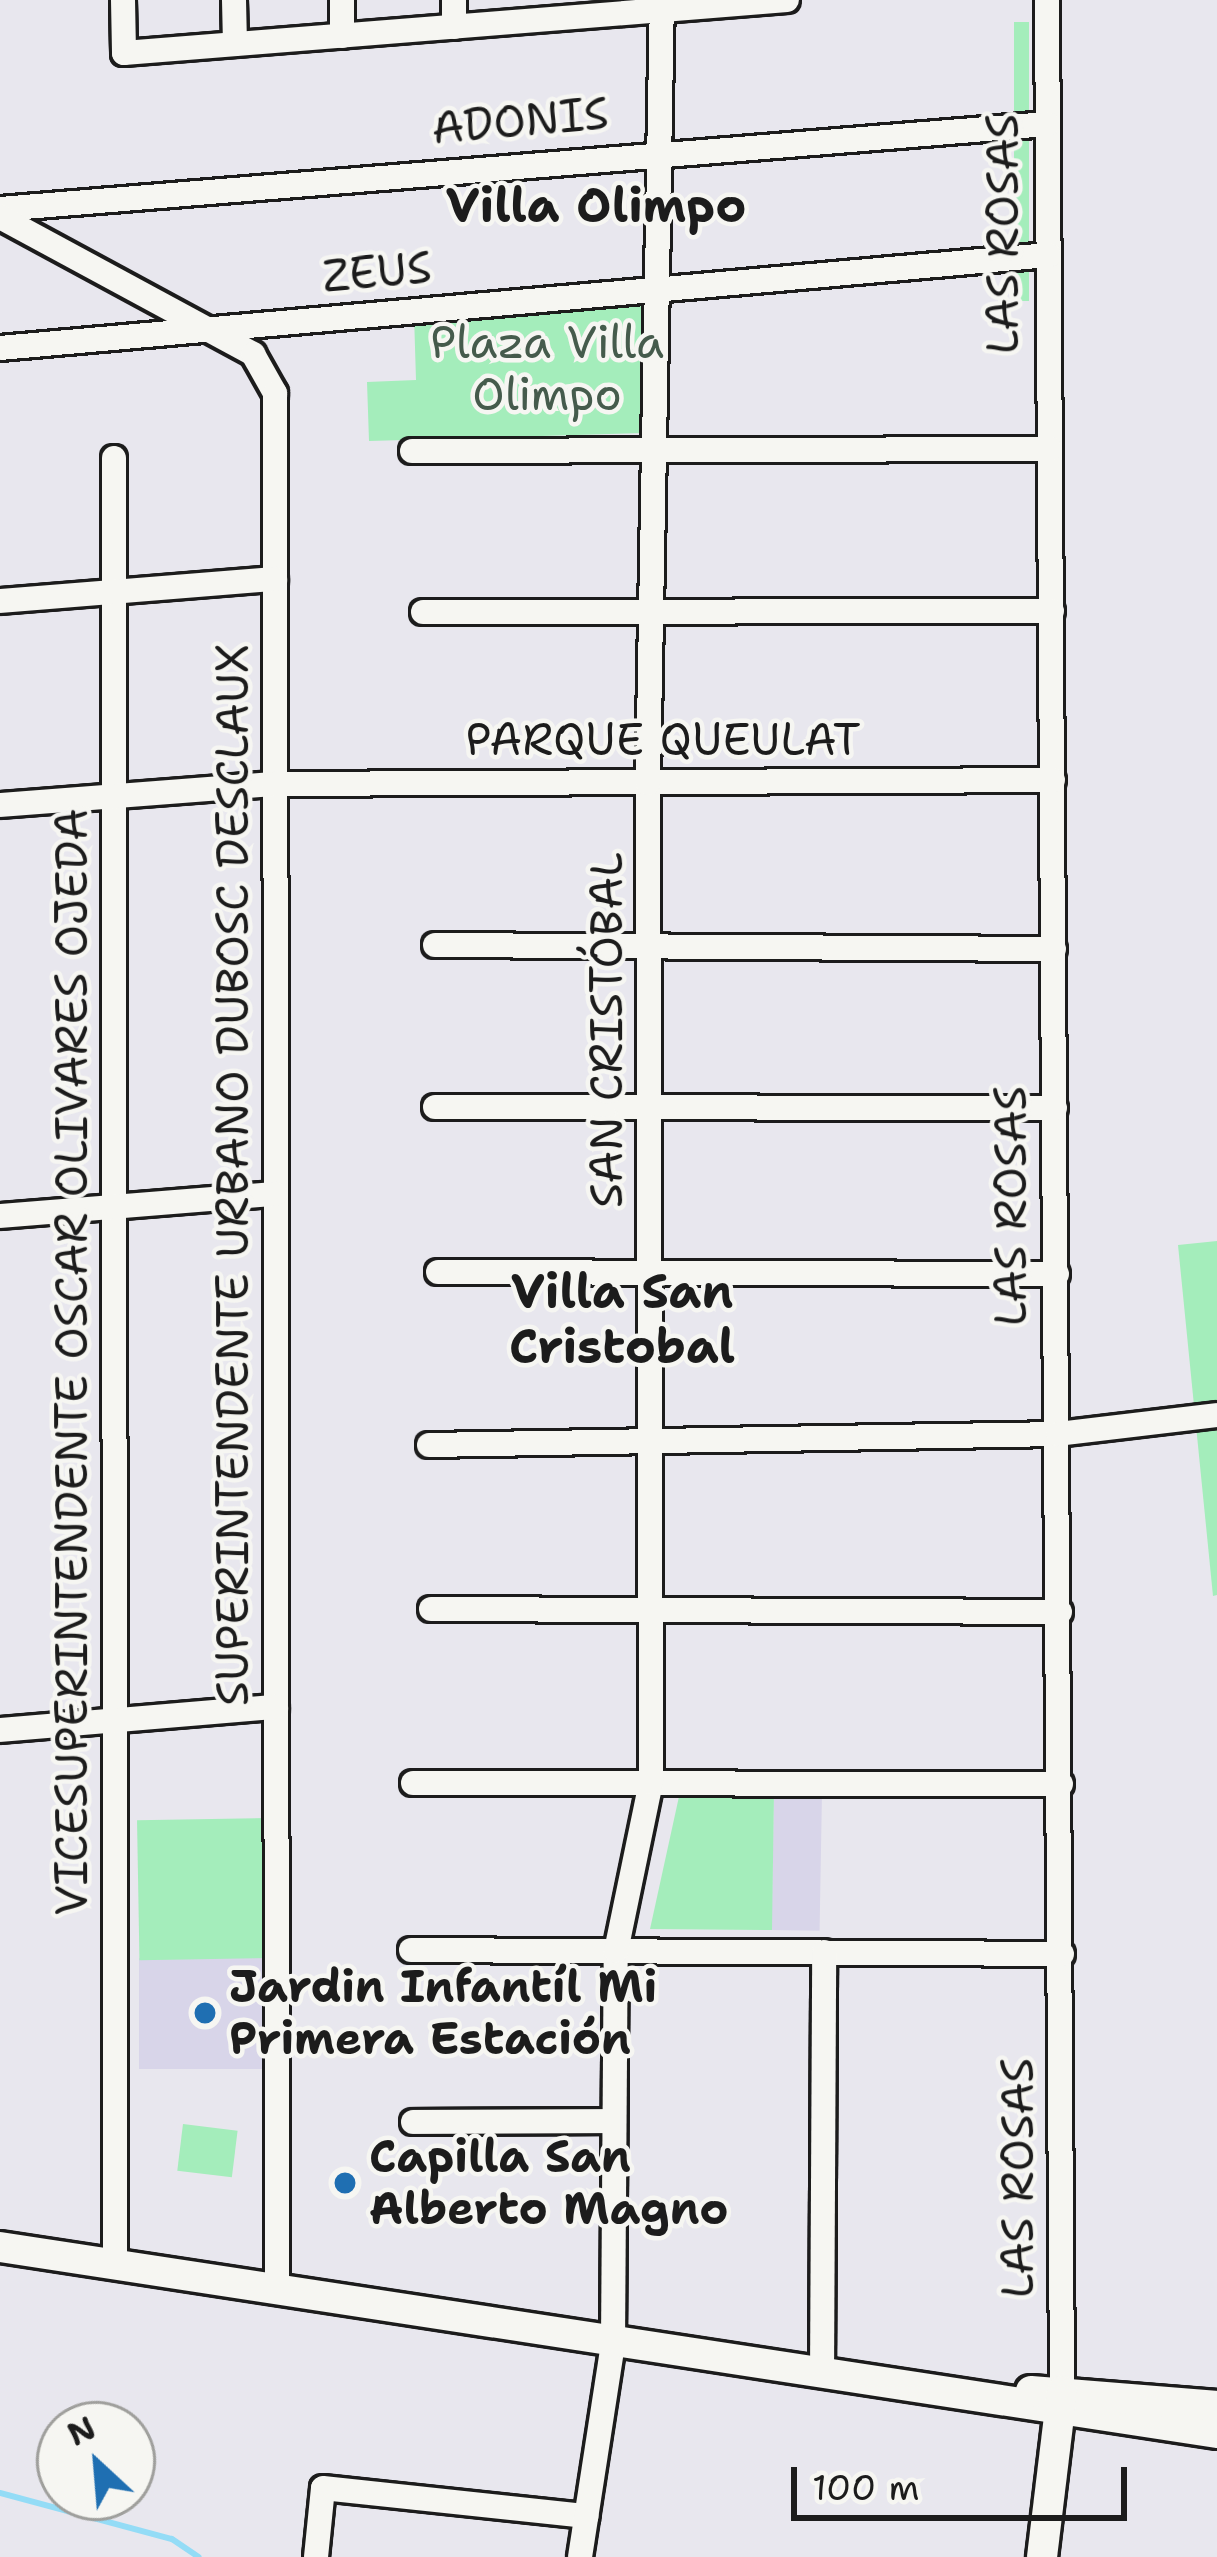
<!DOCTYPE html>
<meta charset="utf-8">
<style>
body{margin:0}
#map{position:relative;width:1217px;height:2557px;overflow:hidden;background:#e8e7ee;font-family:"Shantell Sans",sans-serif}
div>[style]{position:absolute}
.built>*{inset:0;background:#d8d5e9;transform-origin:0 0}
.green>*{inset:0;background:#a4edbb;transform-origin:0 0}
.stream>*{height:6px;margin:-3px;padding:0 3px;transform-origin:3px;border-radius:3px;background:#94dcf6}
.roads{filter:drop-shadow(3px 0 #1c1c1c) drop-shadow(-3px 0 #1c1c1c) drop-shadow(0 3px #1c1c1c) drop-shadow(0 -3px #1c1c1c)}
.minor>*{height:24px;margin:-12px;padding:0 12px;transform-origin:12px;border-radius:12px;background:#f6f6f2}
.major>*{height:30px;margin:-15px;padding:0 15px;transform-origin:15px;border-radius:15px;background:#f6f6f2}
.dots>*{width:33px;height:33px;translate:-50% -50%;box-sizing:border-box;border:6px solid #f6f6f2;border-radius:50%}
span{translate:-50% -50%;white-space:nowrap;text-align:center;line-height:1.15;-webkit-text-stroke:9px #f6f6f2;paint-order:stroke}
.street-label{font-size:45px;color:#1c1c1c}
.park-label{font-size:45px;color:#455b4c}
.poi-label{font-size:45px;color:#1c1c1c;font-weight:700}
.left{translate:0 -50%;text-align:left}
.neighbourhood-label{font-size:48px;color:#1c1c1c;font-weight:700}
.north{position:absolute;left:36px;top:2401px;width:120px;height:120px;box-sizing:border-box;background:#f6f6f2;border:3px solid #9f9f9c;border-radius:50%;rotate:334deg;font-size:33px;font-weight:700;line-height:48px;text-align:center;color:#1c1c1c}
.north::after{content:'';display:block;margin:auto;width:42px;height:54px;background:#1f6fb2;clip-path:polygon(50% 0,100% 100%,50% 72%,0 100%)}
.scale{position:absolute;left:791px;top:2467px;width:336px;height:54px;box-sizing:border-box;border:6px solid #1c1c1c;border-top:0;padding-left:15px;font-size:36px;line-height:42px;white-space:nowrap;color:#1c1c1c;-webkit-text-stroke:9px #f6f6f2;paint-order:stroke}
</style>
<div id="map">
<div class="built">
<div style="left:774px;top:1792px;width:48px;height:138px;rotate:1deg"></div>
<div style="left:139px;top:1958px;width:132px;height:111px"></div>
</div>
<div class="green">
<div style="left:1029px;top:22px;width:279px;height:15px;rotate:90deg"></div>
<div style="clip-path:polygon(645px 293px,643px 433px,369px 441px,367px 382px,416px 380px,414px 315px)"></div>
<div style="clip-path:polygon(1217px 1241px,1217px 1595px,1213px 1596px,1178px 1245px)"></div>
<div style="clip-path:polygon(680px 1792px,774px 1792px,772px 1930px,650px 1929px)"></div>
<div style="left:269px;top:1818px;width:140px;height:132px;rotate:89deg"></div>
<div style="left:183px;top:2124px;width:55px;height:47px;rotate:7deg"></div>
</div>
<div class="stream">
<div style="left:0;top:2493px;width:178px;rotate:15deg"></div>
<div style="left:172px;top:2539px;width:32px;rotate:34deg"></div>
</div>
<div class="roads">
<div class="minor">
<div style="left:123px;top:0;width:53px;rotate:88.9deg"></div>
<div style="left:124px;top:53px;width:665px;rotate:-4.57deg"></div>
<div style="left:234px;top:0;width:44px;rotate:88.7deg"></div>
<div style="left:342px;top:0;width:36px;rotate:90deg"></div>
<div style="left:454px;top:0;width:27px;rotate:90deg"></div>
<div style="left:1047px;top:0;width:2391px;rotate:89.64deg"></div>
<div style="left:0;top:209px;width:1051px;rotate:-4.64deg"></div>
<div style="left:0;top:217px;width:288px;rotate:28.4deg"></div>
<div style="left:253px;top:354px;width:45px;rotate:60.6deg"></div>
<div style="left:275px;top:393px;width:1898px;rotate:89.94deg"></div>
<div style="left:0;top:348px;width:1053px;rotate:-5.07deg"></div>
<div style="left:412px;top:451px;width:638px;rotate:-0.18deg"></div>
<div style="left:114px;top:458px;width:1808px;rotate:89.97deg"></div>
<div style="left:0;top:601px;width:276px;rotate:-4.6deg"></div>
<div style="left:423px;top:612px;width:629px;rotate:-0.09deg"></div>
<div style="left:0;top:805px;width:275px;rotate:-4.4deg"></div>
<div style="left:274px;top:784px;width:779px;rotate:-0.29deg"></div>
<div style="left:435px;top:945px;width:619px;rotate:0.37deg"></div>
<div style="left:435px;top:1107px;width:620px;rotate:0.09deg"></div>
<div style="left:0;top:1216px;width:276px;rotate:-4.6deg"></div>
<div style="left:438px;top:1272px;width:619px;rotate:0.19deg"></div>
<div style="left:429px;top:1445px;width:629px;rotate:-1deg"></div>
<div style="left:1058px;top:1434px;width:160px;rotate:-6.8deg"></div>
<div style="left:431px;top:1609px;width:629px;rotate:0.27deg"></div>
<div style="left:0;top:1730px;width:277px;rotate:-4.8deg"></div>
<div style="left:413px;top:1783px;width:648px;rotate:0.09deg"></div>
<div style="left:411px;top:1950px;width:651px;rotate:0.35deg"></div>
<div style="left:413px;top:2122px;width:201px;rotate:-0.3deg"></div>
<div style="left:822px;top:2375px;width:423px;rotate:-89.7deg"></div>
<div style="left:316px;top:2557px;width:69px;rotate:-84.2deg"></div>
<div style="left:323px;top:2488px;width:265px;rotate:6.1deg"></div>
<div style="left:580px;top:2557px;width:216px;rotate:-81.2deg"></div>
<div style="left:613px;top:2344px;width:393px;rotate:-89.6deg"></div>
<div style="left:616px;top:1951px;width:173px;rotate:-78.3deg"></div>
<div style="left:651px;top:1782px;width:999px;rotate:-90.17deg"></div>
<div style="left:648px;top:783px;width:783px;rotate:-88.98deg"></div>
</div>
<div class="major">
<div style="left:0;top:2247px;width:1231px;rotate:8.69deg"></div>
<div style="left:1031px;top:2391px;width:187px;rotate:4.6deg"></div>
<div style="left:1042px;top:2557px;width:167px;rotate:-83.1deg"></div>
</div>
</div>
<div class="dots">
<div style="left:205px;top:2013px;background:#1f6fb2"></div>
<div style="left:345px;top:2183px;background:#1f6fb2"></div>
</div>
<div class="street-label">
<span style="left:520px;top:121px;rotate:-5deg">ADONIS</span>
<span style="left:1003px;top:234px;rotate:-90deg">LAS ROSAS</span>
<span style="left:377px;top:272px;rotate:-5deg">ZEUS</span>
<span style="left:663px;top:740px">PARQUE QUEULAT</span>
<span style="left:607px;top:1030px;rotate:-90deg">SAN CRISTÓBAL</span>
<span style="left:233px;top:1175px;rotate:-90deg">SUPERINTENDENTE URBANO DUBOSC DESCLAUX</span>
<span style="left:1011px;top:1206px;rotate:-90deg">LAS ROSAS</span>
<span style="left:72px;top:1362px;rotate:-90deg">VICESUPERINTENDENTE OSCAR OLIVARES OJEDA</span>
<span style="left:1018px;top:2178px;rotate:-90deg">LAS ROSAS</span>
</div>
<div class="park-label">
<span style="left:547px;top:369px">Plaza Villa<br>Olimpo</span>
</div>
<div class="poi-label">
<span class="left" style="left:229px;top:2013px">Jardin Infantíl Mi<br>Primera Estación</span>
<span class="left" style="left:369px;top:2183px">Capilla San<br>Alberto Magno</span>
</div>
<div class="neighbourhood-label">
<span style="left:596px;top:206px">Villa Olimpo</span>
<span style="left:622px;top:1319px">Villa San<br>Cristobal</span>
</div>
<div class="north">N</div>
<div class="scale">100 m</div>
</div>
